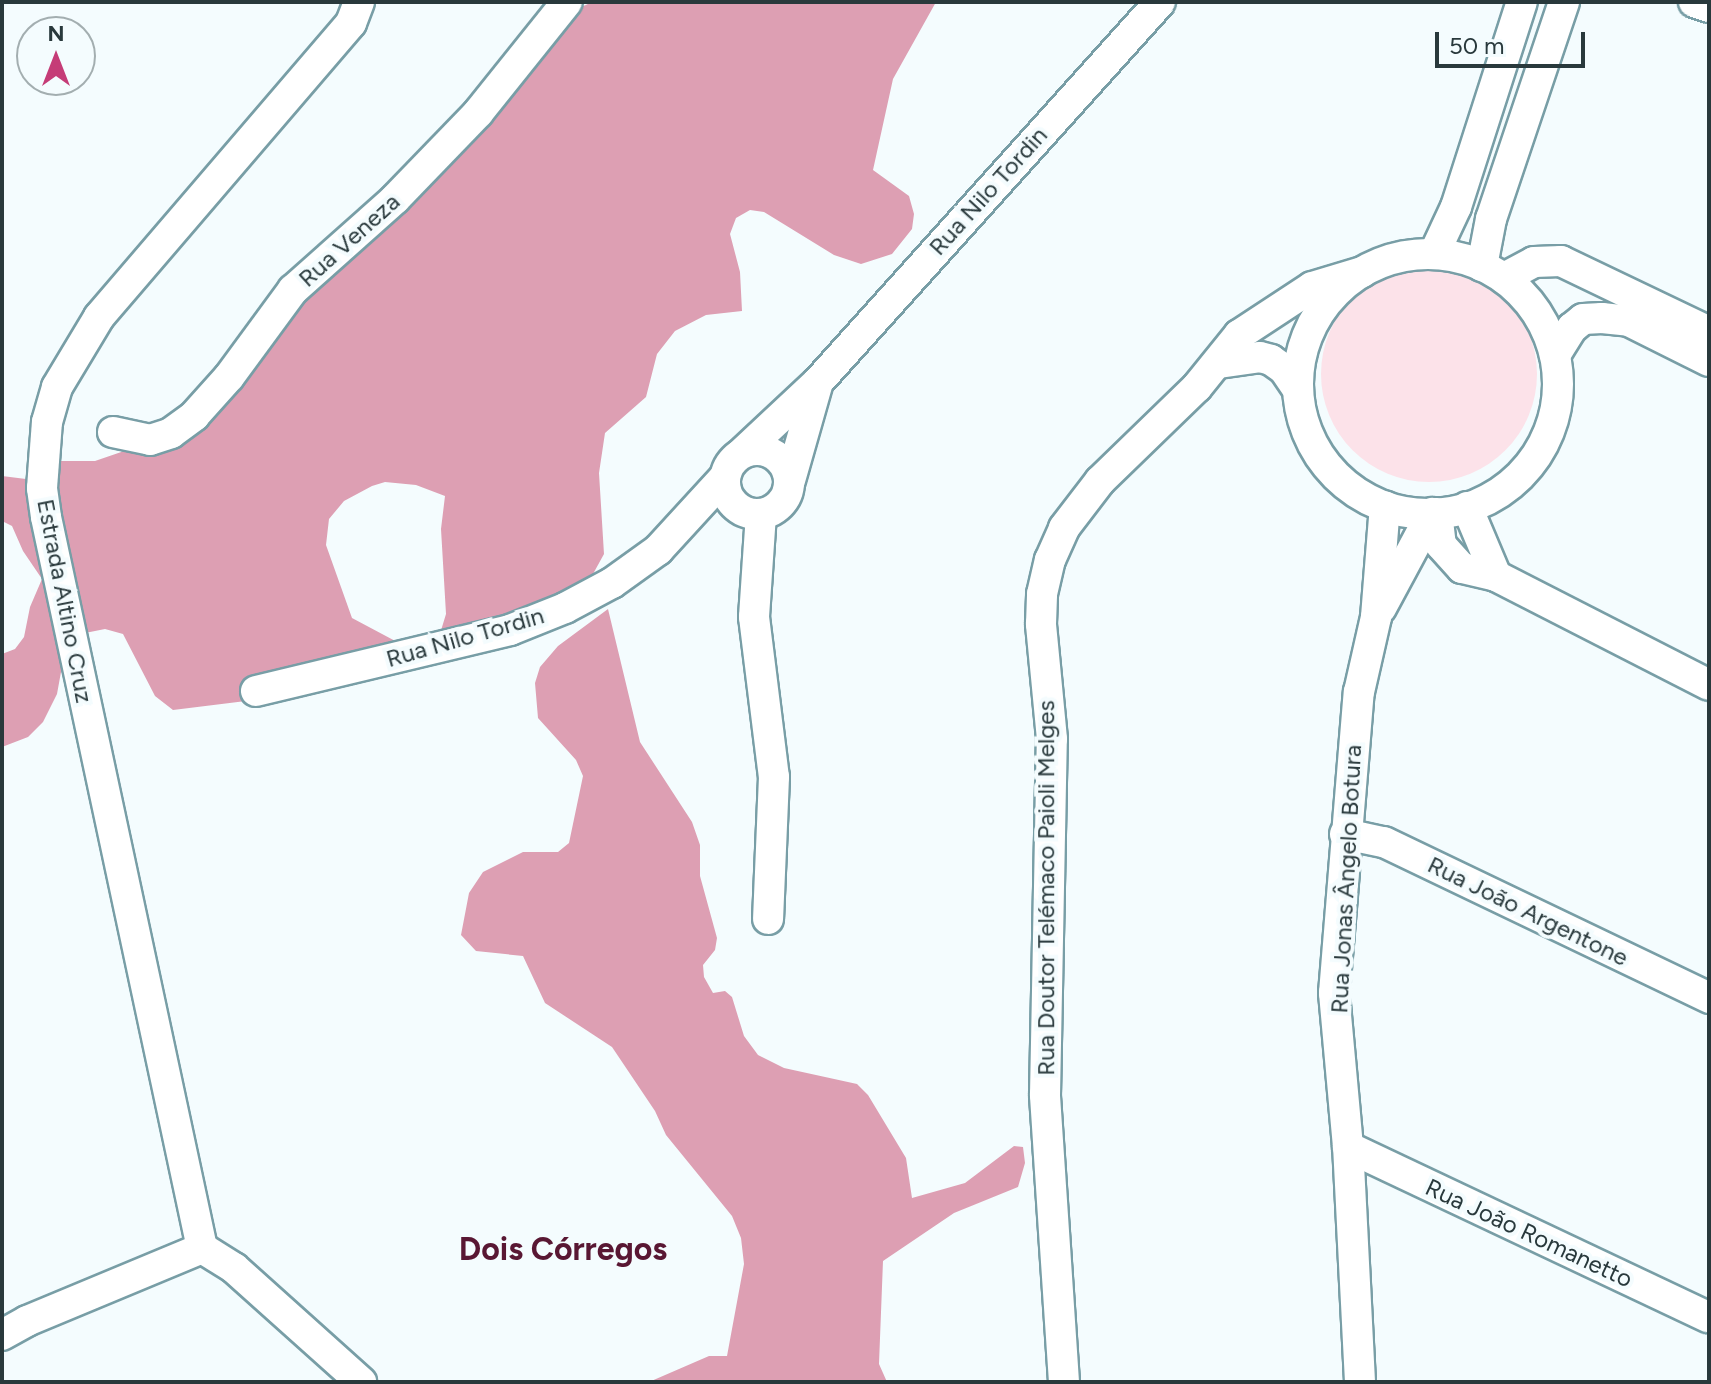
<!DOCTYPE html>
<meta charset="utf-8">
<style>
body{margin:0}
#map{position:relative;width:1711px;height:1384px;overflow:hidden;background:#f4fcfe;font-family:Figtree,sans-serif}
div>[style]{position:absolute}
.green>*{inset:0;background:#fce2e9}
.round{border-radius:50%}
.forest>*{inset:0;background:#dd9fb3}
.roads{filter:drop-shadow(2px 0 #789ea6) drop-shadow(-2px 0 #789ea6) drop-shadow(0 2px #789ea6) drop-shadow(0 -2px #789ea6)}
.minor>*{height:30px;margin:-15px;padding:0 15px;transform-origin:15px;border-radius:15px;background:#fff}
.minor>.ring{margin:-15px;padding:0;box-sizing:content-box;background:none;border:30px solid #fff;border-radius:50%}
span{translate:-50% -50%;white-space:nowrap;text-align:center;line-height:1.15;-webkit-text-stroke:8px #f4fcfe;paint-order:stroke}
.street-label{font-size:24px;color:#29393c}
.district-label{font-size:32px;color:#591733;font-weight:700}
.frame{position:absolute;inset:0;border:4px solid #29393c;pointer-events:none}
.north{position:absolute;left:16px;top:16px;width:80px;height:80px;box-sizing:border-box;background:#f4fcfe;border:2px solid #a3aeb0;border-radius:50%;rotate:0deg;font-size:22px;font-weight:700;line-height:32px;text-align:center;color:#29393c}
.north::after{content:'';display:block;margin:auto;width:28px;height:36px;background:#c53c77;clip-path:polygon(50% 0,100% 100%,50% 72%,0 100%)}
.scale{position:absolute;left:1435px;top:32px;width:150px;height:36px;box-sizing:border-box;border:4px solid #29393c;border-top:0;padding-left:10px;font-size:24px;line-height:28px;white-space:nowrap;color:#29393c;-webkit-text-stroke:6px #f4fcfe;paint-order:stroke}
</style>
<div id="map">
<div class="green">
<div class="round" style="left:1321px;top:266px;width:216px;height:216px"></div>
</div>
<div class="forest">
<div style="clip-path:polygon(592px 2px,936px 2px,893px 79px,873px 170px,909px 196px,914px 214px,912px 229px,892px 254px,861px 264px,834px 255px,764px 212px,750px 210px,736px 218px,730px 234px,740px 272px,742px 311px,706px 315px,675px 331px,657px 354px,646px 397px,605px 433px,599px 473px,604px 554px,593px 574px,567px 601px,439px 637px,446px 614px,441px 529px,445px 496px,416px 485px,385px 482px,372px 486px,344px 501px,329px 519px,326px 545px,352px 618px,399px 643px,270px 698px,173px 710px,155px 696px,123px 634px,105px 629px,85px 633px,65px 650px,57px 694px,43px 722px,28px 737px,2px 747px,2px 654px,15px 649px,24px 637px,30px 607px,42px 579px,23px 551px,12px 526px,2px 521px,2px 476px,26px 479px,56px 461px,95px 461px,130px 449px,175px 425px,559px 18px)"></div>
<div style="clip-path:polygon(608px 609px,640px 742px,692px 822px,700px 845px,700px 876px,717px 938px,715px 950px,703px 965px,704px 977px,713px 993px,725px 991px,732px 997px,744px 1036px,758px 1055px,784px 1068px,857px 1084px,868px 1095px,906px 1158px,912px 1198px,965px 1183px,1014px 1146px,1023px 1147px,1025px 1163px,1018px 1187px,954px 1213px,883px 1261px,879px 1364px,887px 1382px,649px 1382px,709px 1356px,727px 1356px,744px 1264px,741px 1238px,732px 1216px,666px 1135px,655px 1111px,612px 1047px,545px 1003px,523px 956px,476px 951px,461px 935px,469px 893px,483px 872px,523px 852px,558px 852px,569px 843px,583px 776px,576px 760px,538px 718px,535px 683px,540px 667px,558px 646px)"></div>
</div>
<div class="roads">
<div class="minor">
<div style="left:1694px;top:2px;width:16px;rotate:18deg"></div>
<div style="left:1434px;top:254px;width:52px;rotate:-64.9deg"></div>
<div style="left:1456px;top:207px;width:215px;rotate:-72.2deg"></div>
<div class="ring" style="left:1298px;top:254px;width:230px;height:230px"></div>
<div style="left:1482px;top:266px;width:48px;rotate:-79.2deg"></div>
<div style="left:1491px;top:219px;width:229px;rotate:-71.4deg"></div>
<div style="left:1504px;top:278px;width:34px;rotate:-28deg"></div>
<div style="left:1534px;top:262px;width:27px;rotate:-2deg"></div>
<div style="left:1561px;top:261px;width:164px;rotate:25.6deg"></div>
<div style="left:1555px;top:355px;width:32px;rotate:-58deg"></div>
<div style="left:1572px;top:328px;width:14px;rotate:-39deg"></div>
<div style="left:1583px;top:319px;width:19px;rotate:-3deg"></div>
<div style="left:1602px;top:318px;width:27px;rotate:6deg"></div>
<div style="left:1629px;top:321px;width:89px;rotate:26.6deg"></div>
<div style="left:1219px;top:363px;width:41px;rotate:-8.3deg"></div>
<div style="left:1260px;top:357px;width:11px;rotate:15deg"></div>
<div style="left:1271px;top:360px;width:16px;rotate:35deg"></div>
<div style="left:1284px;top:369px;width:23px;rotate:56deg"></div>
<div style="left:818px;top:382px;width:511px;rotate:-48.01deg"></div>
<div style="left:113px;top:432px;width:38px;rotate:12deg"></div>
<div style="left:150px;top:440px;width:22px;rotate:-18deg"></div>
<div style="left:171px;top:433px;width:29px;rotate:-36deg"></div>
<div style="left:194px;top:416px;width:52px;rotate:-48.1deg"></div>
<div style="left:229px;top:377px;width:108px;rotate:-53.7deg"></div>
<div style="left:293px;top:290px;width:137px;rotate:-41.7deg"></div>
<div style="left:395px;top:199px;width:120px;rotate:-46deg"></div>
<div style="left:478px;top:113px;width:142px;rotate:-51.3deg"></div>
<div class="ring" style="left:725px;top:450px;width:34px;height:34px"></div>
<div style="left:742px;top:453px;width:104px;rotate:-43.1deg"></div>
<div style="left:818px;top:382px;width:102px;rotate:105.9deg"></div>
<div style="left:1467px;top:507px;width:75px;rotate:67.2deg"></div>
<div style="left:1437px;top:513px;width:32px;rotate:83deg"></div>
<div style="left:1441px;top:545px;width:31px;rotate:48deg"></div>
<div style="left:1462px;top:568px;width:35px;rotate:13deg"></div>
<div style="left:1496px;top:576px;width:239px;rotate:27.1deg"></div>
<div style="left:761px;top:514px;width:103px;rotate:93.9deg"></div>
<div style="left:754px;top:617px;width:161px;rotate:82.9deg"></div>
<div style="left:774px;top:777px;width:142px;rotate:92.4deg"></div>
<div style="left:1381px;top:608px;width:108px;rotate:-61.8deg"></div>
<div style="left:256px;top:691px;width:261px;rotate:-13.5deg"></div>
<div style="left:510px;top:630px;width:59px;rotate:-21.8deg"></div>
<div style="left:565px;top:608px;width:53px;rotate:-28deg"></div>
<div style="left:612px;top:583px;width:57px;rotate:-35.7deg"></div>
<div style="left:658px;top:550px;width:98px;rotate:-47.5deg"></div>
<div style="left:1345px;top:834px;width:40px;rotate:12deg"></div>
<div style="left:1384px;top:842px;width:361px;rotate:25.6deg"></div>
<div style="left:1348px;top:1147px;width:399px;rotate:25.3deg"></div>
<div style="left:202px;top:1248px;width:747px;rotate:-102.05deg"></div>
<div style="left:46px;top:517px;width:29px;rotate:-98deg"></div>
<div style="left:42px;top:488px;width:66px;rotate:-85.7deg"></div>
<div style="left:47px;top:422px;width:36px;rotate:-74deg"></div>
<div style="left:57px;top:387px;width:82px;rotate:-59deg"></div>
<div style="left:99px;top:317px;width:387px;rotate:-49.4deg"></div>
<div style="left:351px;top:23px;width:22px;rotate:-69deg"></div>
<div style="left:202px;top:1248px;width:38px;rotate:32deg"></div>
<div style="left:234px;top:1268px;width:171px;rotate:41.9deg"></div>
<div style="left:2px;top:1335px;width:29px;rotate:-29deg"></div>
<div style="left:27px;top:1321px;width:190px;rotate:-22.6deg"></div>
<div style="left:1064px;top:1382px;width:288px;rotate:-93.8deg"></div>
<div style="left:1045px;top:1095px;width:356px;rotate:-88.9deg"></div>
<div style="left:1052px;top:739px;width:116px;rotate:-95.5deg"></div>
<div style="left:1041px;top:624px;width:30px;rotate:-88deg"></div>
<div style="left:1042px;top:594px;width:35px;rotate:-77deg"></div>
<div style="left:1050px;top:560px;width:35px;rotate:-66deg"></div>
<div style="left:1064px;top:528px;width:59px;rotate:-52.5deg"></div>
<div style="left:1100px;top:481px;width:135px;rotate:-44.1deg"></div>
<div style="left:1197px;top:387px;width:67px;rotate:-51.1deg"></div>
<div style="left:1239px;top:335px;width:87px;rotate:-33.3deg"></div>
<div style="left:1312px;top:287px;width:52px;rotate:-16.7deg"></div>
<div style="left:1360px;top:1382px;width:235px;rotate:-92.9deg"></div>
<div style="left:1348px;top:1147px;width:155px;rotate:-95.2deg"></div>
<div style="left:1334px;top:993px;width:302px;rotate:-85.3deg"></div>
<div style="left:1359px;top:692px;width:77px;rotate:-77.2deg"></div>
<div style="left:1376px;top:617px;width:111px;rotate:-85.4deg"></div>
</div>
</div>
<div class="street-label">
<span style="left:988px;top:191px;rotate:-48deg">Rua Nilo Tordin</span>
<span style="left:349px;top:240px;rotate:-42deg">Rua Veneza</span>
<span style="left:65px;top:601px;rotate:79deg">Estrada Altino Cruz</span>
<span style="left:465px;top:637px;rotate:-16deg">Rua Nilo Tordin</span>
<span style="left:1346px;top:879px;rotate:-87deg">Rua Jonas Ângelo Botura</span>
<span style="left:1046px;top:888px;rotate:-90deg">Rua Doutor Telémaco Paioli Melges</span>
<span style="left:1528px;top:911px;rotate:26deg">Rua João Argentone</span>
<span style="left:1529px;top:1233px;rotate:25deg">Rua João Romanetto</span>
</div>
<div class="district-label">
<span style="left:563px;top:1249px">Dois Córregos</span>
</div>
<div class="frame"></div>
<div class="north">N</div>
<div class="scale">50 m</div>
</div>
